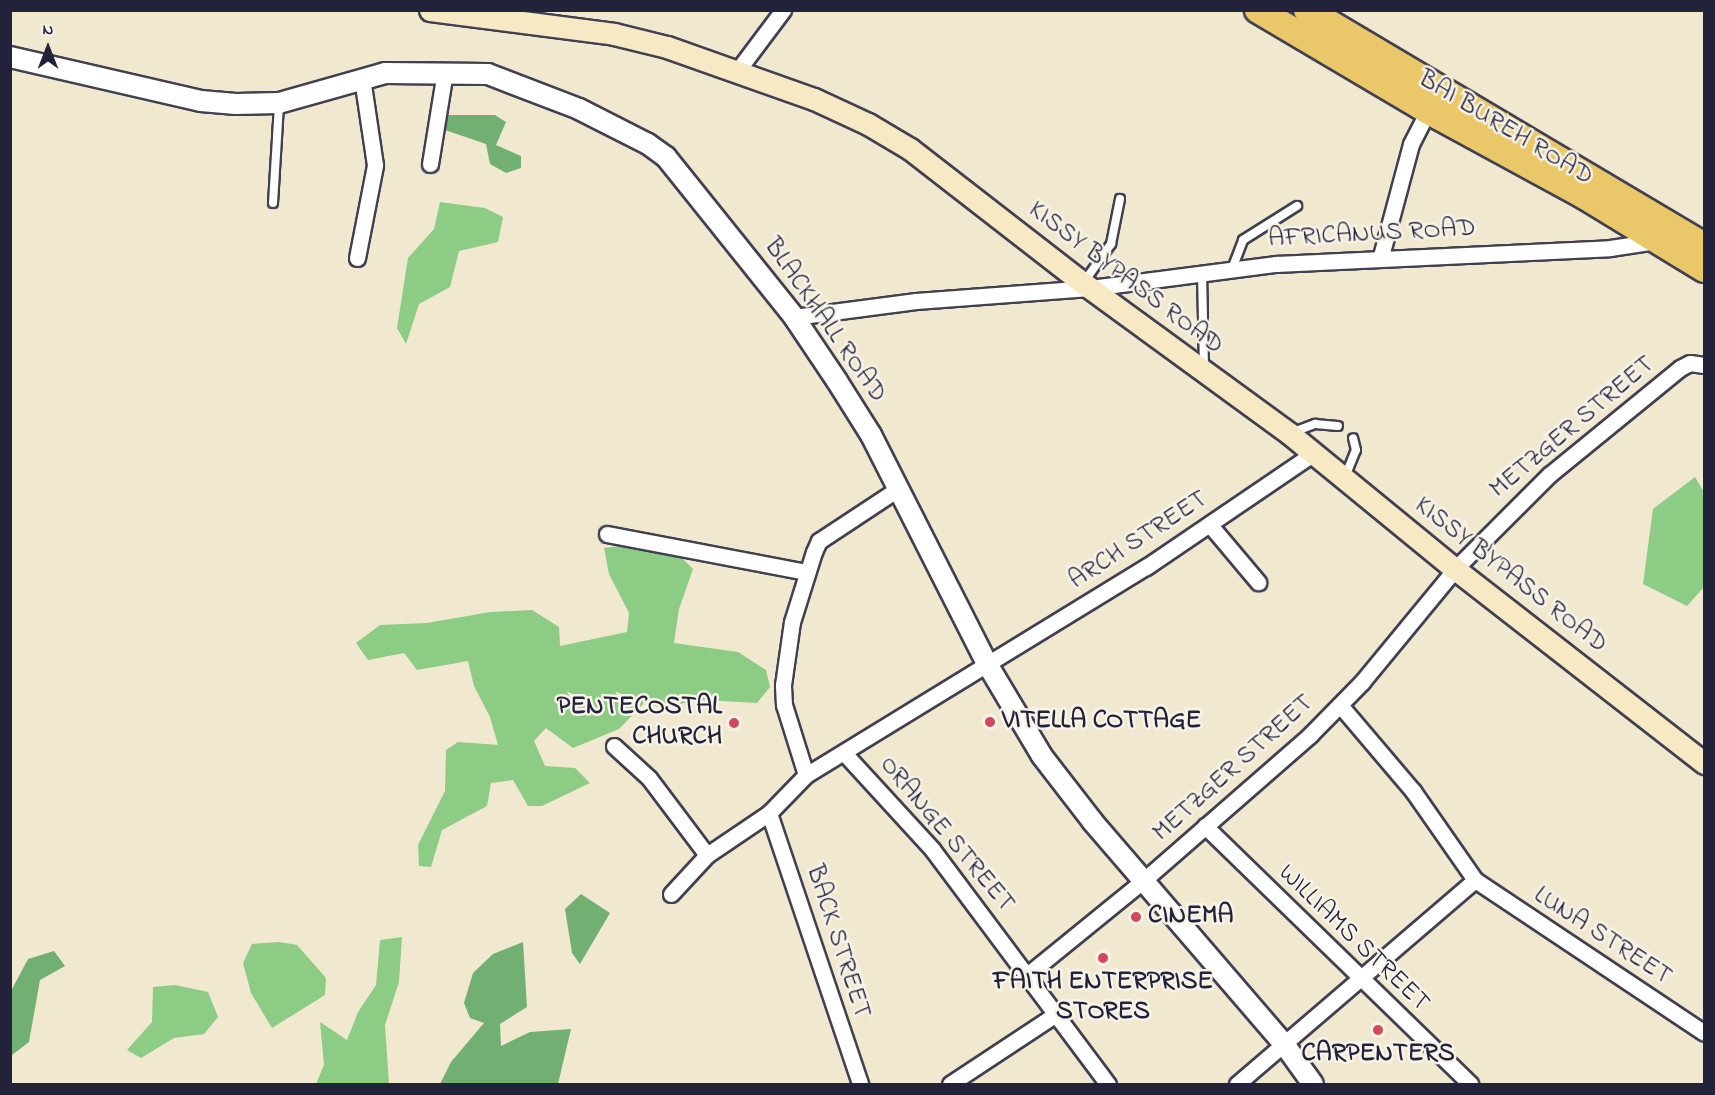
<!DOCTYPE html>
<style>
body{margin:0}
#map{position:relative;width:1715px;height:1095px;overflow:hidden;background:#f1e8d0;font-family:"Indie Flower",sans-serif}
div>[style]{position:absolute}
.green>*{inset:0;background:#8ccc84}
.forest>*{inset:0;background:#71b072}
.roads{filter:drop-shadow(2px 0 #414051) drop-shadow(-2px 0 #414051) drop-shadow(0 2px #414051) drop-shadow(0 -2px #414051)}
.service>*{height:8px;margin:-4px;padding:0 4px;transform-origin:4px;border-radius:4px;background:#fff}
.minor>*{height:15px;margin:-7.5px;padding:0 7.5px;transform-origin:7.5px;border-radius:7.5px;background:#fff}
.tertiary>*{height:20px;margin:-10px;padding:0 10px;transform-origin:10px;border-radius:10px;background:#fff}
.secondary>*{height:21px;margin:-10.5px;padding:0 10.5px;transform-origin:10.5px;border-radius:10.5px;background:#f7e9c3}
.trunk>*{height:26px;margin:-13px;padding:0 13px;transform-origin:13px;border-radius:13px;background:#eac769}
.dots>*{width:16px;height:16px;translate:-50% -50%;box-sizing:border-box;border:3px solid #f7f3e8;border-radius:50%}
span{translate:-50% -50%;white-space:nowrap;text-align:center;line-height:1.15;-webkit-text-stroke:5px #f7f3e8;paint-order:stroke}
.street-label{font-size:26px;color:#22223b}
.poi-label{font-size:26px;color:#22223b;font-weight:700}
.right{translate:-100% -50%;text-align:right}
.left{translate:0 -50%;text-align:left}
.frame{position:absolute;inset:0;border:12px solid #22223b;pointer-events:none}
.north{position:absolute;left:18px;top:18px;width:60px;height:60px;-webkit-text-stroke:4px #f7f3e8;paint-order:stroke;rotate:0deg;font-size:16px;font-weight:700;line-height:24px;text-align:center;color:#22223b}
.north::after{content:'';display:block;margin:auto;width:21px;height:27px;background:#22223b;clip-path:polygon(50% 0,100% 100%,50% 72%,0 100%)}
</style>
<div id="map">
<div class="green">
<div style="clip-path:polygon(440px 202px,485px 208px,503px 217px,498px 242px,459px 251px,450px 287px,419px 304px,406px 344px,397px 328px,408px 258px,434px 229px)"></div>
<div style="clip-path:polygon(1695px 477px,1704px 492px,1704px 587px,1687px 606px,1643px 584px,1653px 509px)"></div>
<div style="clip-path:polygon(627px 545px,682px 558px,693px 569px,679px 609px,674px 643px,738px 652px,766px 670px,770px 687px,757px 703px,705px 700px,659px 707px,644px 703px,619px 729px,573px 748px,546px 728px,534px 741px,545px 766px,575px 768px,590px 783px,542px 806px,528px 806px,513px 780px,491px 783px,487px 806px,442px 830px,431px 867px,419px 866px,418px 845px,445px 791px,446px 750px,458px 742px,498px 745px,490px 717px,474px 686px,468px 661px,417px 670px,404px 653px,368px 660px,356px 643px,380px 625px,427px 623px,490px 612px,532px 610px,559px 627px,560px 646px,627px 632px,629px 613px,609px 574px,604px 548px)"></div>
<div style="clip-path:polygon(402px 937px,399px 982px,385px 1025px,389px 1084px,316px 1084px,324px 1065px,320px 1022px,347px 1040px,358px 1012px,376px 985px,380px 940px)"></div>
<div style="clip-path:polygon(279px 942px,297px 945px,326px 978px,325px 995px,272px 1028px,251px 993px,243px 963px,252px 944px)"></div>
<div style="clip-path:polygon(175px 985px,208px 992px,218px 1017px,204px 1034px,174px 1038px,141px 1058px,127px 1050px,152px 1022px,153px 987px)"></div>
</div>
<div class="forest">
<div style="clip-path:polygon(447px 115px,495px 115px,506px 122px,496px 145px,521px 156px,521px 168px,506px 173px,490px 164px,486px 144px,442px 129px)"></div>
<div style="clip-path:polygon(581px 894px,610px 913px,580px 964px,572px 953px,565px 909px)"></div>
<div style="clip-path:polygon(523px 942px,527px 1007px,500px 1024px,501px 1046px,530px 1032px,571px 1029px,558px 1084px,440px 1084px,451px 1062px,484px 1023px,470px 1018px,464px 1003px,473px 973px,493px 954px)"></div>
<div style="clip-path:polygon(54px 951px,65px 966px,40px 980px,29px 1042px,12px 1055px,11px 991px,28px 959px)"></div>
</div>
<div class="roads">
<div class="service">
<div style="left:273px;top:203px;width:99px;rotate:-86.5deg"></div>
<div style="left:1232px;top:269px;width:31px;rotate:-69deg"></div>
<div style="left:1243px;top:240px;width:64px;rotate:-32.2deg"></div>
<div style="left:1202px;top:272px;width:95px;rotate:88.8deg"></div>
<div style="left:1084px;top:282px;width:47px;rotate:-54.6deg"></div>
<div style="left:1111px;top:244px;width:46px;rotate:-78.7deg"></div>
<div style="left:1291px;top:433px;width:26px;rotate:-21deg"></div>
<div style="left:1315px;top:424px;width:23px;rotate:5deg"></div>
<div style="left:1345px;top:477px;width:29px;rotate:-68deg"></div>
<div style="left:1356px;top:450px;width:12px;rotate:-104deg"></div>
</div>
<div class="minor">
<div style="left:738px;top:70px;width:75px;rotate:-53.1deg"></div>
<div style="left:430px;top:164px;width:94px;rotate:-80.8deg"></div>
<div style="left:1381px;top:256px;width:116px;rotate:-75deg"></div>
<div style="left:1411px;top:144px;width:46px;rotate:-62.9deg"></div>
<div style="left:357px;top:258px;width:95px;rotate:-79deg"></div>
<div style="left:375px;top:165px;width:88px;rotate:-98.5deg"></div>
<div style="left:794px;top:317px;width:123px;rotate:-7.5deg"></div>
<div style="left:916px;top:301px;width:174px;rotate:-4.3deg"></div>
<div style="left:1090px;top:288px;width:188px;rotate:-7.4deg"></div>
<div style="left:1276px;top:264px;width:334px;rotate:-2.7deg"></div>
<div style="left:1610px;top:248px;width:48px;rotate:-8.5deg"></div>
<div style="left:1210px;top:525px;width:75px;rotate:49.9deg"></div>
<div style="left:607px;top:534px;width:204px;rotate:10.8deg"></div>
<div style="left:1340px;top:705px;width:113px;rotate:49.7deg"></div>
<div style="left:1413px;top:791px;width:108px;rotate:55.1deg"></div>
<div style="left:1475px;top:880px;width:275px;rotate:33.7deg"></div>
<div style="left:614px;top:746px;width:47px;rotate:42.4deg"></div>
<div style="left:649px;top:778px;width:96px;rotate:53deg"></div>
<div style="left:845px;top:754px;width:129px;rotate:47.5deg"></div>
<div style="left:932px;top:849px;width:294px;rotate:53.2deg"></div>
<div style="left:806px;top:775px;width:73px;rotate:-107.4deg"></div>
<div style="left:784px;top:705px;width:20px;rotate:-93deg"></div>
<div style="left:783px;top:685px;width:64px;rotate:-81.9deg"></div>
<div style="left:792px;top:622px;width:73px;rotate:-72.6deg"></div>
<div style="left:814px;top:552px;width:12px;rotate:-66deg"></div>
<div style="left:819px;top:541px;width:95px;rotate:-33.4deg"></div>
<div style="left:769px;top:813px;width:286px;rotate:71.4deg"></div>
<div style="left:1205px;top:826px;width:370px;rotate:44.2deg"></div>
<div style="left:671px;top:894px;width:53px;rotate:-47.3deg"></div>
<div style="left:707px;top:855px;width:75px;rotate:-34.1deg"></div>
<div style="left:769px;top:813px;width:53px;rotate:-45.8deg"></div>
<div style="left:806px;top:775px;width:399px;rotate:-31.5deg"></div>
<div style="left:1146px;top:567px;width:203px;rotate:-34.2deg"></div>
<div style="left:1027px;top:975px;width:151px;rotate:-39.1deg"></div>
<div style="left:1144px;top:880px;width:220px;rotate:-41.1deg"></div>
<div style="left:1310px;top:735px;width:74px;rotate:-45.5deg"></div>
<div style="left:1362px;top:682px;width:146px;rotate:-50.5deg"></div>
<div style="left:1455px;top:569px;width:133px;rotate:-45deg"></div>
<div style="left:1549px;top:475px;width:169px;rotate:-39.2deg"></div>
<div style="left:1680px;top:368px;width:11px;rotate:-27deg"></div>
<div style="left:1690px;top:363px;width:14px;rotate:8deg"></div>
<div style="left:950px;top:1084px;width:127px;rotate:-33.4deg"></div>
<div style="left:1237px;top:1084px;width:313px;rotate:-40.6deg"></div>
</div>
<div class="tertiary">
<div style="left:10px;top:57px;width:196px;rotate:13deg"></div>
<div style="left:201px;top:101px;width:35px;rotate:5deg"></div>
<div style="left:236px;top:104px;width:43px;rotate:-1.3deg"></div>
<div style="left:279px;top:103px;width:110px;rotate:-15.8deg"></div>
<div style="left:385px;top:73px;width:103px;rotate:0.6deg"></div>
<div style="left:488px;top:74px;width:97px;rotate:21deg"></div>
<div style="left:579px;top:109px;width:77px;rotate:26.9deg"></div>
<div style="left:648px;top:144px;width:22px;rotate:36deg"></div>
<div style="left:666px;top:157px;width:205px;rotate:51.3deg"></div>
<div style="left:794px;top:317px;width:77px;rotate:56.1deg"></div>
<div style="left:837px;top:381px;width:64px;rotate:57.8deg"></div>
<div style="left:871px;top:435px;width:254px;rotate:63.1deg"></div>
<div style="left:986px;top:662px;width:109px;rotate:59.2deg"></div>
<div style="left:1042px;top:756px;width:83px;rotate:52.3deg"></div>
<div style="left:1093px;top:822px;width:293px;rotate:49.3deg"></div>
<div style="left:1284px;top:1044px;width:49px;rotate:54.1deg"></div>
</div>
<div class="secondary">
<div style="left:430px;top:10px;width:186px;rotate:7.4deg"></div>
<div style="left:614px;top:34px;width:55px;rotate:13.8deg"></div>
<div style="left:667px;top:47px;width:156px;rotate:19.5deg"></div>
<div style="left:814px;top:99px;width:60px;rotate:24.8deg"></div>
<div style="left:868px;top:124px;width:49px;rotate:30.8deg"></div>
<div style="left:910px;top:149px;width:219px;rotate:37.8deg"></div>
<div style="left:1083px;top:283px;width:256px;rotate:36.1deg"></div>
<div style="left:1290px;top:434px;width:213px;rotate:39.3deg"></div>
<div style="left:1455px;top:569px;width:316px;rotate:37.9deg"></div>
</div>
<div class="trunk">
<div style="left:1258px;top:10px;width:196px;rotate:30.6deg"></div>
<div style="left:1427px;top:110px;width:178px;rotate:28.6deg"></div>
<div style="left:1583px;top:195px;width:142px;rotate:31.4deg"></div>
<div style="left:1307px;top:10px;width:462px;rotate:30.7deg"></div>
</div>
</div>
<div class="dots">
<div style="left:990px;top:722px;background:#d1495b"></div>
<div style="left:734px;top:723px;background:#d1495b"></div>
<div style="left:1136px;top:917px;background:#d1495b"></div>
<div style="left:1103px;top:958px;background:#d1495b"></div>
<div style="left:1378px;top:1030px;background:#d1495b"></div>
</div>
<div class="street-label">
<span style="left:1505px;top:129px;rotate:31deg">BAI BUREH ROAD</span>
<span style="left:1372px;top:235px;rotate:-3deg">AFRICANUS ROAD</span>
<span style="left:1125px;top:279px;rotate:37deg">KISSY BYPASS ROAD</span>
<span style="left:824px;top:321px;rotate:55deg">BLACKHALL ROAD</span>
<span style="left:1573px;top:428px;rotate:-40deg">METZGER STREET</span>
<span style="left:1139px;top:541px;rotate:-33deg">ARCH STREET</span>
<span style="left:1510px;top:576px;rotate:38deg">KISSY BYPASS ROAD</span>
<span style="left:1234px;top:769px;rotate:-42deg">METZGER STREET</span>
<span style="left:946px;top:835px;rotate:50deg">ORANGE STREET</span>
<span style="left:1602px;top:937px;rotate:33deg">LUNA STREET</span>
<span style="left:1353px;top:939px;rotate:44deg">WILLIAMS STREET</span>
<span style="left:837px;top:942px;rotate:72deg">BACK STREET</span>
</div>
<div class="poi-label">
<span class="right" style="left:722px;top:723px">PENTECOSTAL<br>CHURCH</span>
<span class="left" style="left:1002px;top:722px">VITELLA COTTAGE</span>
<span class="left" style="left:1148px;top:917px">CINEMA</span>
<span style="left:1103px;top:998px">FAITH ENTERPRISE<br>STORES</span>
<span style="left:1378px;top:1055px">CARPENTERS</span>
</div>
<div class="frame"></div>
<div class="north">N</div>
</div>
